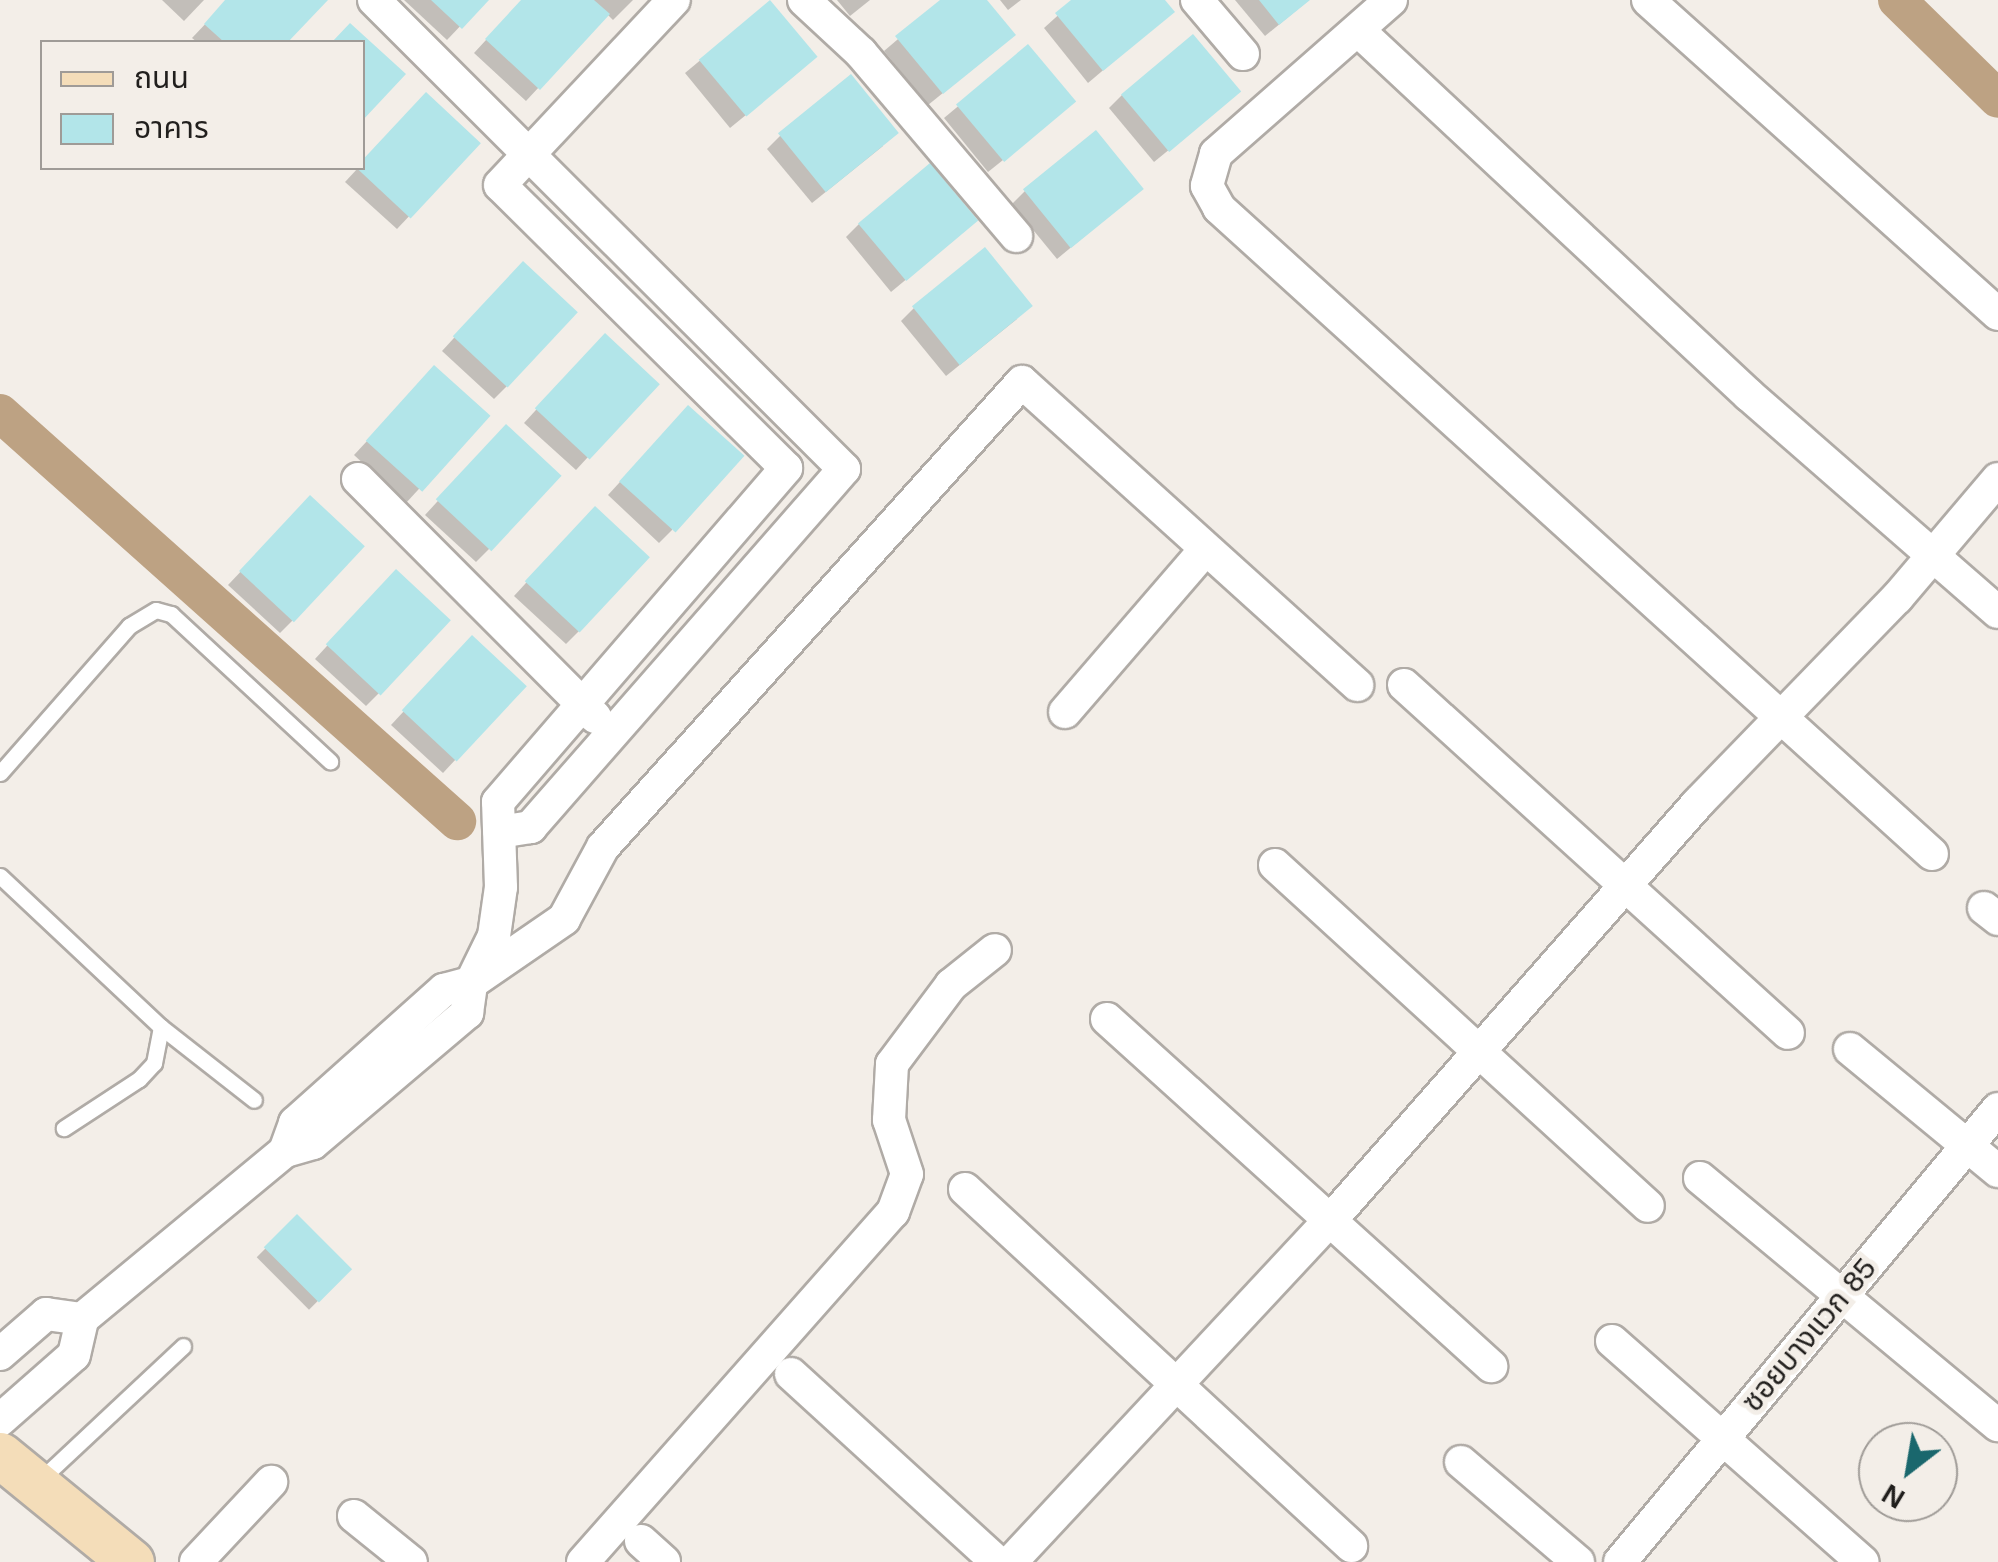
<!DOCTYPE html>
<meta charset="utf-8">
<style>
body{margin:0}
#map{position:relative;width:1998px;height:1562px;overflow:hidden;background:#f3eee8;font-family:Helvetica,"Noto Sans Thai",sans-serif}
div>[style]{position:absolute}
.shadow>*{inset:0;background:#0003;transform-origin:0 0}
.canal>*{height:38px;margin:-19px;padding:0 19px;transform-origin:19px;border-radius:19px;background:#bda283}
.building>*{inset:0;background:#b2e5e9;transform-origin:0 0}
.roads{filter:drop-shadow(2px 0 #b0aba6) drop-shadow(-2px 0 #b0aba6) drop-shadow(0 2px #b0aba6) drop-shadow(0 -2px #b0aba6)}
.lane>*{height:15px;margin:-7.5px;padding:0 7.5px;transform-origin:7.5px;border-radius:7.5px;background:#fff}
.street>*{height:32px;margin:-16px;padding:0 16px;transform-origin:16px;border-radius:16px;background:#fff}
.secondary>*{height:45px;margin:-22.5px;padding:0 22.5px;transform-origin:22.5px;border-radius:22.5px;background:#f4ddb9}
span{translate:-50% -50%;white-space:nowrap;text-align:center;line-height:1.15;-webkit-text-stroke:10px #f3eee8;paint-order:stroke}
.street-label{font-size:30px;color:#211f1d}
.legend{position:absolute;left:40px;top:40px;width:325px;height:130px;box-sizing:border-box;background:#f3eee8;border:2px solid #9f9b97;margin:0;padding:12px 18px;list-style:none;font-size:30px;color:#211f1d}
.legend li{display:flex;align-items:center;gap:20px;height:50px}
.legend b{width:50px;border:2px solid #9f9b97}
.north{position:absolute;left:1858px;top:1422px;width:100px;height:100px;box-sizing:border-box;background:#f3eee8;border:2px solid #9f9b97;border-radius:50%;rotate:211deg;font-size:28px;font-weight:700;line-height:40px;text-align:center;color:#211f1d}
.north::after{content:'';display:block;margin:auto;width:35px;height:45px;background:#1a676d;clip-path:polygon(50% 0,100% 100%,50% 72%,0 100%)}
</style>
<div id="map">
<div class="shadow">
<div style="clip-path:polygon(162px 0,204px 0,184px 21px)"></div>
<div style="clip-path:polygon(228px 0,324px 0,285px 42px,197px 42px,192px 38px)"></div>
<div style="clip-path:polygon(404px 0,485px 0,447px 40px)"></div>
<div style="clip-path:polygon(523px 0,633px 0,613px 20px,607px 14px,526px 101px,474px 53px)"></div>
<div style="clip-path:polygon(837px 0,870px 0,850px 16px)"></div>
<div style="clip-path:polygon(944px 0,984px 0,999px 48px,928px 105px,884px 51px)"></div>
<div style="clip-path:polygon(1000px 0,1021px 0,1008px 10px)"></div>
<div style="clip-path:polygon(1075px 0,1162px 0,1172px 12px,1088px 83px,1044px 28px)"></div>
<div style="clip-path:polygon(1235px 0,1309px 0,1265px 36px)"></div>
<div style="clip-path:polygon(769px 3px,801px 70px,730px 128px,685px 73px)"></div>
<div style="clip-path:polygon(1028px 48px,1059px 115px,988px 172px,944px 118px)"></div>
<div style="clip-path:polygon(1122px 95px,1225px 104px,1154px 162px,1109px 108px)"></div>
<div style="clip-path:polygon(780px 136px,883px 146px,812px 203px,767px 149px)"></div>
<div style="clip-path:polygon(478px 143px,397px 229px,345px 182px,358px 168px)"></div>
<div style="clip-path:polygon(1025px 191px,1127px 201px,1057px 259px,1012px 204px)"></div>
<div style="clip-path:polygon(859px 224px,961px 234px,891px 292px,846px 237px)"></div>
<div style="clip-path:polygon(510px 277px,507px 386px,494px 399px,442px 351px)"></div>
<div style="clip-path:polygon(914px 308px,1017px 319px,946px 376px,901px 321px)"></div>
<div style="clip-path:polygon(592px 349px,588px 457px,576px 470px,524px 423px)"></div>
<div style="clip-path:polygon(422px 382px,486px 416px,406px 503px,354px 455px)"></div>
<div style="clip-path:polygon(676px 421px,672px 530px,659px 543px,608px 495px)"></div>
<div style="clip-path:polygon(493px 441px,489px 549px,476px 562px,425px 515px)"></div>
<div style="clip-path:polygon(297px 512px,293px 620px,280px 633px,228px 585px)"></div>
<div style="clip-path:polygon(582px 522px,579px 631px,566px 644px,514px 596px)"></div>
<div style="clip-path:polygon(383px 585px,379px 693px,366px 706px,315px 659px)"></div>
<div style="clip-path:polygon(459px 652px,524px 686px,443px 773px,391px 725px)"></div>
<div style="left:297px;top:1217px;width:74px;height:57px;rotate:45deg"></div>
</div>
<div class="canal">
<div style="left:1897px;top:0;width:141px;rotate:44.4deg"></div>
<div style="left:0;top:413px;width:613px;rotate:41.76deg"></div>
</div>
<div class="building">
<div style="clip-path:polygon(225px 0,328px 0,288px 42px,224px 42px,204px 24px)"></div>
<div style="clip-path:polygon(431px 0,489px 0,462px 29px)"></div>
<div style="clip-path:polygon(521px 0,594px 0,610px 14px,540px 90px,485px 39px)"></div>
<div style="left:770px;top:0;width:74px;height:93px;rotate:50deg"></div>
<div style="clip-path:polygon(940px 0,987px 0,1016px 35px,943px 94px,895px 36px)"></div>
<div style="clip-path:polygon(1071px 0,1165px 0,1175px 12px,1103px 71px,1055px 13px)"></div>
<div style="clip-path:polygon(1259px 0,1310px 0,1279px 25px)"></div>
<div style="clip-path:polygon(350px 23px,406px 74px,362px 121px,362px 42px,332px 42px)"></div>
<div style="left:1193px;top:34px;width:75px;height:94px;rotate:50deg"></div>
<div style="left:1028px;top:44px;width:75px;height:94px;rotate:50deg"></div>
<div style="left:851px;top:74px;width:76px;height:94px;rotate:51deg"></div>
<div style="left:426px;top:92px;width:75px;height:103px;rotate:43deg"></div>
<div style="left:1096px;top:130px;width:76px;height:94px;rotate:51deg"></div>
<div style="left:930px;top:163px;width:75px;height:94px;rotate:50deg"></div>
<div style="left:985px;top:247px;width:76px;height:94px;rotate:51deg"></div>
<div style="left:523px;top:261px;width:75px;height:103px;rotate:43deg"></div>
<div style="left:605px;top:333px;width:75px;height:103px;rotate:43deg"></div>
<div style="left:434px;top:365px;width:76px;height:102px;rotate:42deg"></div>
<div style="left:688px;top:405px;width:76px;height:103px;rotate:42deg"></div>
<div style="left:506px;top:424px;width:76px;height:103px;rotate:43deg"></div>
<div style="left:310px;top:495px;width:75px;height:104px;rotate:43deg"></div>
<div style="left:595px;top:506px;width:75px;height:103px;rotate:43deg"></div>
<div style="left:396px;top:569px;width:75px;height:103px;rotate:43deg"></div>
<div style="left:472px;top:635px;width:75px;height:103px;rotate:43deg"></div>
<div style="left:297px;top:1214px;width:78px;height:47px;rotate:45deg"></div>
</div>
<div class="roads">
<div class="lane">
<div style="left:0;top:773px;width:196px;rotate:-48.7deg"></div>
<div style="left:129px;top:626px;width:31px;rotate:-31deg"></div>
<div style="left:156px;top:610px;width:16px;rotate:15deg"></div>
<div style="left:171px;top:614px;width:217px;rotate:42.8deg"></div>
<div style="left:0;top:876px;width:221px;rotate:43.2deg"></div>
<div style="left:161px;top:1027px;width:37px;rotate:101deg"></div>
<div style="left:154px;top:1063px;width:22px;rotate:133deg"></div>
<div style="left:139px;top:1079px;width:90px;rotate:146.8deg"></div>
<div style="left:161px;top:1027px;width:118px;rotate:38.1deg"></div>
<div style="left:40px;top:1480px;width:196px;rotate:-43.1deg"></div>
</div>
<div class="street">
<div style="left:374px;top:0;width:664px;rotate:44.94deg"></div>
<div style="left:844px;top:469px;width:476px;rotate:131.2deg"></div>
<div style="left:531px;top:827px;width:32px;rotate:171deg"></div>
<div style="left:804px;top:0;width:78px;rotate:42.9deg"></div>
<div style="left:861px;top:53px;width:240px;rotate:49.7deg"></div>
<div style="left:1197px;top:0;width:71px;rotate:49.6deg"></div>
<div style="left:1391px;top:0;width:233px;rotate:138.7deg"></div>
<div style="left:1216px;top:154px;width:33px;rotate:106deg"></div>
<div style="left:1207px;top:186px;width:25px;rotate:61deg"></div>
<div style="left:1219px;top:208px;width:962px;rotate:42.18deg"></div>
<div style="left:1648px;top:0;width:470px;rotate:41.9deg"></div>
<div style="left:1360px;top:32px;width:532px;rotate:43.02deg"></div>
<div style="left:1749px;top:395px;width:330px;rotate:41.1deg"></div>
<div style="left:358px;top:479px;width:336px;rotate:45.1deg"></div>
<div style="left:1404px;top:685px;width:518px;rotate:42.18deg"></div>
<div style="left:1065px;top:712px;width:214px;rotate:-49.2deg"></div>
<div style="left:1275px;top:865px;width:505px;rotate:42.43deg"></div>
<div style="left:1984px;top:908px;width:18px;rotate:38deg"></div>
<div style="left:1107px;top:1019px;width:518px;rotate:42.1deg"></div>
<div style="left:1850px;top:1049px;width:192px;rotate:39.5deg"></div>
<div style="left:285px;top:1151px;width:30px;rotate:-70deg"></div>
<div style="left:295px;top:1123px;width:200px;rotate:-41.8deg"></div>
<div style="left:444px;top:990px;width:28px;rotate:-15deg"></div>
<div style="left:471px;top:983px;width:113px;rotate:-34.5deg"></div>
<div style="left:564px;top:919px;width:82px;rotate:-61.6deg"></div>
<div style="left:603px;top:847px;width:626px;rotate:-47.98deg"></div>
<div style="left:1022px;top:382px;width:452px;rotate:42.1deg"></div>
<div style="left:1700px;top:1178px;width:387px;rotate:39.7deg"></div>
<div style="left:965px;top:1189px;width:526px;rotate:42.76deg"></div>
<div style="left:1612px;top:1341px;width:334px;rotate:41.4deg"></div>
<div style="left:0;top:1354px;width:61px;rotate:-41deg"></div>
<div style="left:46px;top:1314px;width:36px;rotate:8deg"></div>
<div style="left:791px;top:1374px;width:279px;rotate:42.4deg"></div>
<div style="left:0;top:1420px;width:98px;rotate:-41.3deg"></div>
<div style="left:74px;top:1355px;width:37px;rotate:-77deg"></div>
<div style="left:82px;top:1319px;width:264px;rotate:-39.6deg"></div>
<div style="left:285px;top:1151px;width:29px;rotate:-16deg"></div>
<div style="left:313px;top:1143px;width:202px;rotate:-40.2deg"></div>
<div style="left:467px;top:1013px;width:30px;rotate:-82deg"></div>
<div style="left:471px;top:983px;width:52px;rotate:-63.9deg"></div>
<div style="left:494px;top:936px;width:49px;rotate:-81.9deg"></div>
<div style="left:501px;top:887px;width:85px;rotate:-92deg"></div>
<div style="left:498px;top:802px;width:441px;rotate:-49.2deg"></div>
<div style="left:786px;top:468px;width:402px;rotate:-135.3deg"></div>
<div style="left:500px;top:185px;width:254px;rotate:-46.8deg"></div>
<div style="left:1461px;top:1462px;width:154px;rotate:40.5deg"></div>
<div style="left:354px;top:1516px;width:73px;rotate:38.9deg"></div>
<div style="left:641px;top:1541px;width:31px;rotate:42deg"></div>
<div style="left:196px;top:1562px;width:110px;rotate:-46.8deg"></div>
<div style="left:583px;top:1562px;width:468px;rotate:-48.5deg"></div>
<div style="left:893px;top:1212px;width:40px;rotate:-69.8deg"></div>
<div style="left:907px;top:1174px;width:57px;rotate:-108.4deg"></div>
<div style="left:889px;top:1120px;width:56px;rotate:-86.9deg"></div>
<div style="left:892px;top:1064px;width:99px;rotate:-53.2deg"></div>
<div style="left:951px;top:985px;width:56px;rotate:-38.5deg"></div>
<div style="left:1011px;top:1562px;width:476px;rotate:-47deg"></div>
<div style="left:1336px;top:1214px;width:548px;rotate:-48.63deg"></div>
<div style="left:1698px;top:803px;width:286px;rotate:-45.9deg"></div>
<div style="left:1897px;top:598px;width:156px;rotate:-49.7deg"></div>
<div style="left:1620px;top:1562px;width:590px;rotate:-50.16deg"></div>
</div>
<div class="secondary">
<div style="left:0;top:1455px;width:169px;rotate:39.2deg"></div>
</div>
</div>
<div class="street-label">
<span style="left:1809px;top:1335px;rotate:-50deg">ซอยบางแวก 85</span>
</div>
<ul class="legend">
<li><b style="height:12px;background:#f4ddb9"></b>ถนน</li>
<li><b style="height:28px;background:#b2e5e9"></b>อาคาร</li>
</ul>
<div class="north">N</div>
</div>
